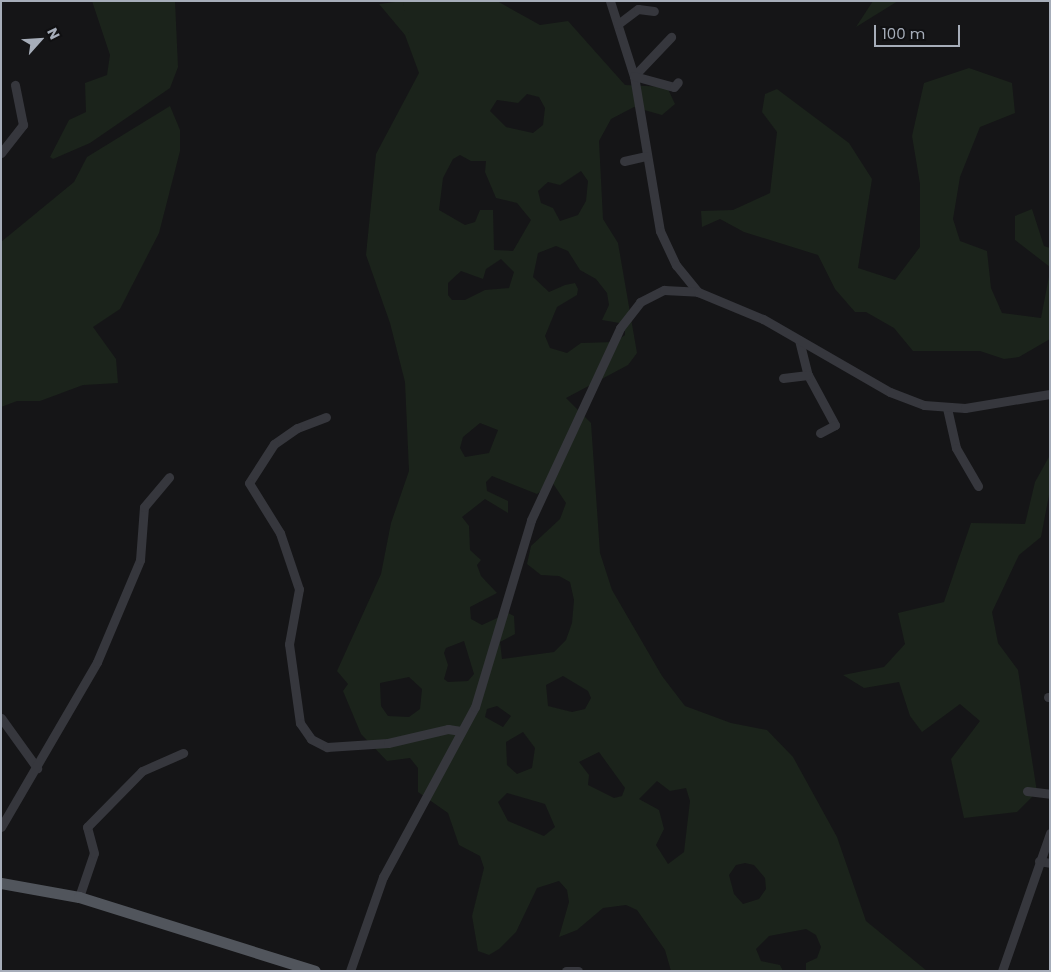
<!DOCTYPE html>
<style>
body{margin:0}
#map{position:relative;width:1051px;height:972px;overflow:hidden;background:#151517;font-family:Poppins,sans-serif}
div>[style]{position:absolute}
.green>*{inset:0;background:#1b231b}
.minor>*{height:9px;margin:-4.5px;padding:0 4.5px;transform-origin:4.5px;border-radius:4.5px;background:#36373d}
.major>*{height:11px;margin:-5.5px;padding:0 5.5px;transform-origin:5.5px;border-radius:5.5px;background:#51555c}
span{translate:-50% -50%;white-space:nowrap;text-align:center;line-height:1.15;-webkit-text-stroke:5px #101012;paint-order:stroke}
.frame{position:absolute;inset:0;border:2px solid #a6adb9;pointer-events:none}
.north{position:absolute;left:15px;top:15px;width:50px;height:50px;-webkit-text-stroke:4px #101012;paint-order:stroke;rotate:64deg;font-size:14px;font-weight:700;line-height:20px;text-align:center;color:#a6adb9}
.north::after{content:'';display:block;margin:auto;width:18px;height:22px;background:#a6adb9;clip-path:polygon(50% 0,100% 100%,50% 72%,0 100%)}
.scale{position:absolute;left:874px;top:25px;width:86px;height:22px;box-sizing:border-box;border:2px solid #a6adb9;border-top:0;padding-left:6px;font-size:15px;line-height:18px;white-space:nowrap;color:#a6adb9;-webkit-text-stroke:4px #101012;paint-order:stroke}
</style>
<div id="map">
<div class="green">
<div style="clip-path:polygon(92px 1px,175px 1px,178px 67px,170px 88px,90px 143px,53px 159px,50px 157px,69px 120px,86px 112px,85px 83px,107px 75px,110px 55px)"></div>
<div style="clip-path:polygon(evenodd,403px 1px,497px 1px,540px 25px,568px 21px,625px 85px,667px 87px,675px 104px,662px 115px,634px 107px,611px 119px,599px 141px,603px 219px,618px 243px,637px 353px,628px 365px,566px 398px,591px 423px,600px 553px,612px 590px,662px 676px,685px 706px,731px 723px,767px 730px,793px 757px,837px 837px,866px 921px,927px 971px,806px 971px,806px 963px,817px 958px,821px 947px,816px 935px,806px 929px,769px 936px,756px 949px,761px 961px,780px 965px,783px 971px,671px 971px,665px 950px,637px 910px,626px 905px,603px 908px,577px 930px,559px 937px,569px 902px,567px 890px,559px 881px,537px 888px,516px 932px,499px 949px,489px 955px,478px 951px,472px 916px,484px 868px,480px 856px,459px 845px,448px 813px,418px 792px,418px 768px,410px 758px,387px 761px,361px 734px,343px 691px,348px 684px,337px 671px,381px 574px,391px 523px,409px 471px,405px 382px,390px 323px,366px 255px,376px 154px,419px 73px,405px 35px,379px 4px,403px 1px,527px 94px,539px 97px,545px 108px,543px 125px,533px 133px,506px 127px,490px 111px,497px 100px,518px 103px,527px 94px,403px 1px,460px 155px,471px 161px,486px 161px,485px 172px,496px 198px,517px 203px,531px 220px,513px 251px,494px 250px,493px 210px,480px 210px,475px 222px,465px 225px,439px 210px,443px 178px,453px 159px,460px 155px,403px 1px,581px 171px,588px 181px,586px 201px,578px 215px,560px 221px,553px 208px,541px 203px,538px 191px,548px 182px,560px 185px,581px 171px,403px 1px,556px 246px,568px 251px,580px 270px,596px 279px,607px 293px,609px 305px,602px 320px,625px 324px,625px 335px,615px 342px,581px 343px,567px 353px,550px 348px,545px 336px,557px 307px,577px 295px,578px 289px,575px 283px,565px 285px,549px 292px,533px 277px,538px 253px,556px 246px,403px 1px,501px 259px,514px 272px,509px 288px,485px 290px,465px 300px,452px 300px,448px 295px,448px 283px,461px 271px,483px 279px,486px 269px,501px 259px,403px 1px,480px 423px,498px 430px,489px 453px,465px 457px,460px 448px,463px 437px,480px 423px,403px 1px,492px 476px,537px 494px,552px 482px,566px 503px,560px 519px,531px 546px,527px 564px,541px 575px,559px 576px,570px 582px,574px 600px,572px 623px,566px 640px,554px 652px,502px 659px,500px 642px,515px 634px,514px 616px,508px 613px,482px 625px,471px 619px,470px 607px,497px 593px,481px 576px,477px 565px,481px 560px,470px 550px,469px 526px,462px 517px,485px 499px,508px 513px,508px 501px,487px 491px,486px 482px,492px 476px,403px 1px,464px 641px,474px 674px,468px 681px,448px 682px,444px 679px,448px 665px,444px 653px,446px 648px,464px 641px,403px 1px,563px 676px,588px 691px,591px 698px,585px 709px,572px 712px,548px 706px,546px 685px,563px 676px,403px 1px,409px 677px,422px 689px,420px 709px,409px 717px,388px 716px,381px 706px,380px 683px,409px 677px,403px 1px,497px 706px,511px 716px,503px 727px,485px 717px,487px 709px,497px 706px,403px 1px,523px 732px,535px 748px,532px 768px,517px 774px,507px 765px,506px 742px,523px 732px,403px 1px,599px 752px,625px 788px,622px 796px,614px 798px,588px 785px,589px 775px,579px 762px,599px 752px,403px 1px,657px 781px,670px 791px,686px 788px,690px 801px,684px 852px,668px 864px,656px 845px,664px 829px,659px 810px,639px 799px,657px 781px,403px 1px,507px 793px,545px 804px,555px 827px,544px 836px,508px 821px,498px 802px,507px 793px,403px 1px,745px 863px,754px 865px,765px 878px,766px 889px,759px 899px,743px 904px,734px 894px,729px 875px,736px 865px,745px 863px)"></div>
<div style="clip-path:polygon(873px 1px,898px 1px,856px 27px)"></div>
<div style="clip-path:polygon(969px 68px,1012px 83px,1015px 113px,980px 127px,960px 177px,953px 219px,960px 241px,987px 251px,991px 288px,1002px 313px,1041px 318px,1050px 271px,1050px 339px,1019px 357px,1004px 359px,980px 351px,913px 351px,894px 328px,866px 312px,855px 312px,835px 289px,818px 255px,744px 232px,720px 219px,702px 227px,701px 211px,733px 210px,770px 193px,777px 132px,762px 112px,765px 94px,777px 89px,849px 143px,872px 179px,858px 268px,895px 280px,920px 247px,920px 184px,912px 136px,924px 83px)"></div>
<div style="clip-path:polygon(170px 106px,180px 130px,180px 151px,159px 233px,120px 309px,93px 327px,116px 359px,118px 383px,83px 385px,40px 401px,17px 401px,1px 407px,1px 242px,74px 182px,87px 157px)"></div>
<div style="clip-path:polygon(1032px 209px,1044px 246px,1050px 248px,1050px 267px,1015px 240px,1015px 216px)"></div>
<div style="clip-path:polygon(1050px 455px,1050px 490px,1041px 537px,1019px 555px,992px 612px,998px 643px,1018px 670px,1037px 792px,1017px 812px,964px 818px,951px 759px,980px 721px,960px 704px,922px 732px,910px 716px,899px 682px,864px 688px,843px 675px,884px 667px,905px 644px,898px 613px,944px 602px,971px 523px,1025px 524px,1035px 482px)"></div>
</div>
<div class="minor">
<div style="left:610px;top:1px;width:79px;rotate:72.3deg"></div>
<div style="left:634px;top:76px;width:157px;rotate:80.5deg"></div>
<div style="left:660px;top:231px;width:38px;rotate:65deg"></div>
<div style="left:676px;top:265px;width:35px;rotate:51deg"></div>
<div style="left:618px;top:24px;width:25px;rotate:-37deg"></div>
<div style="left:638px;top:9px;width:16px;rotate:7deg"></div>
<div style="left:634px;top:76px;width:54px;rotate:-46.5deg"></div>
<div style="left:634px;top:76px;width:41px;rotate:15.4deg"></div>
<div style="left:674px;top:87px;width:6px;rotate:-51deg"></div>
<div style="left:1px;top:153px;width:36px;rotate:-52deg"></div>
<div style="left:23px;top:125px;width:41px;rotate:-101.3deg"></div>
<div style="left:624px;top:161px;width:22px;rotate:-13deg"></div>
<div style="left:799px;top:340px;width:36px;rotate:76deg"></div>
<div style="left:808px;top:375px;width:57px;rotate:61.6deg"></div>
<div style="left:835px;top:425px;width:17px;rotate:152deg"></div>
<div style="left:783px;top:378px;width:25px;rotate:-7deg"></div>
<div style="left:947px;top:408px;width:41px;rotate:77.3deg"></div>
<div style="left:956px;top:448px;width:44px;rotate:59.9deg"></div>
<div style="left:326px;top:417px;width:31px;rotate:159deg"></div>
<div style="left:297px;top:428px;width:28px;rotate:145deg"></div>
<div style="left:274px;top:444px;width:46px;rotate:122.7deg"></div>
<div style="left:249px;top:483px;width:59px;rotate:58.2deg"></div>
<div style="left:280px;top:533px;width:59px;rotate:71.3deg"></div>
<div style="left:299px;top:589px;width:56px;rotate:100.3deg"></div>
<div style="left:289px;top:644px;width:80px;rotate:82.1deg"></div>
<div style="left:300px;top:723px;width:19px;rotate:55deg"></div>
<div style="left:311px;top:739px;width:18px;rotate:27deg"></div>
<div style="left:327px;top:747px;width:61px;rotate:-3.8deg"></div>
<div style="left:388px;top:743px;width:62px;rotate:-13.1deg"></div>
<div style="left:448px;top:729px;width:13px;rotate:9deg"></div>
<div style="left:1048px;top:697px;width:2px"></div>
<div style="left:1px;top:718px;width:62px;rotate:54.2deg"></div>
<div style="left:1027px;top:791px;width:23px;rotate:7deg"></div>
<div style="left:1px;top:827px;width:191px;rotate:-59.8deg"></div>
<div style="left:97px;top:662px;width:111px;rotate:-67.1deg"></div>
<div style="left:140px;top:560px;width:53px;rotate:-85.7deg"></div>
<div style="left:144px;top:507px;width:39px;rotate:-50deg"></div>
<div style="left:1039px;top:861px;width:11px;rotate:10deg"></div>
<div style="left:79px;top:897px;width:46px;rotate:-71.2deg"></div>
<div style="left:94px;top:853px;width:27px;rotate:-105deg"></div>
<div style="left:87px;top:827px;width:78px;rotate:-45.5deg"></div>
<div style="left:142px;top:771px;width:45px;rotate:-23.7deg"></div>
<div style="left:350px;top:971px;width:100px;rotate:-70.7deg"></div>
<div style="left:383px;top:877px;width:193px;rotate:-61.6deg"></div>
<div style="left:475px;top:707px;width:195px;rotate:-73.3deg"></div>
<div style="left:531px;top:520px;width:212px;rotate:-65.1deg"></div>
<div style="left:620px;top:328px;width:33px;rotate:-52deg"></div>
<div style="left:640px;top:302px;width:27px;rotate:-27deg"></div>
<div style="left:664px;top:290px;width:34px;rotate:3deg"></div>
<div style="left:698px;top:292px;width:70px;rotate:22.6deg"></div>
<div style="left:763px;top:319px;width:146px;rotate:29.9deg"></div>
<div style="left:890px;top:392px;width:36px;rotate:21deg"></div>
<div style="left:924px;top:405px;width:41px;rotate:4.2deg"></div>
<div style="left:965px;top:408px;width:86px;rotate:-9.4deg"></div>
<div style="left:566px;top:971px;width:12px"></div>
<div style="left:1002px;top:971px;width:146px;rotate:-70.8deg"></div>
</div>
<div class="major">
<div style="left:1px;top:883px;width:79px;rotate:10.2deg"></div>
<div style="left:79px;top:897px;width:247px;rotate:17.4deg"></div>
</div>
<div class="frame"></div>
<div class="north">N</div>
<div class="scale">100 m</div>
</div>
